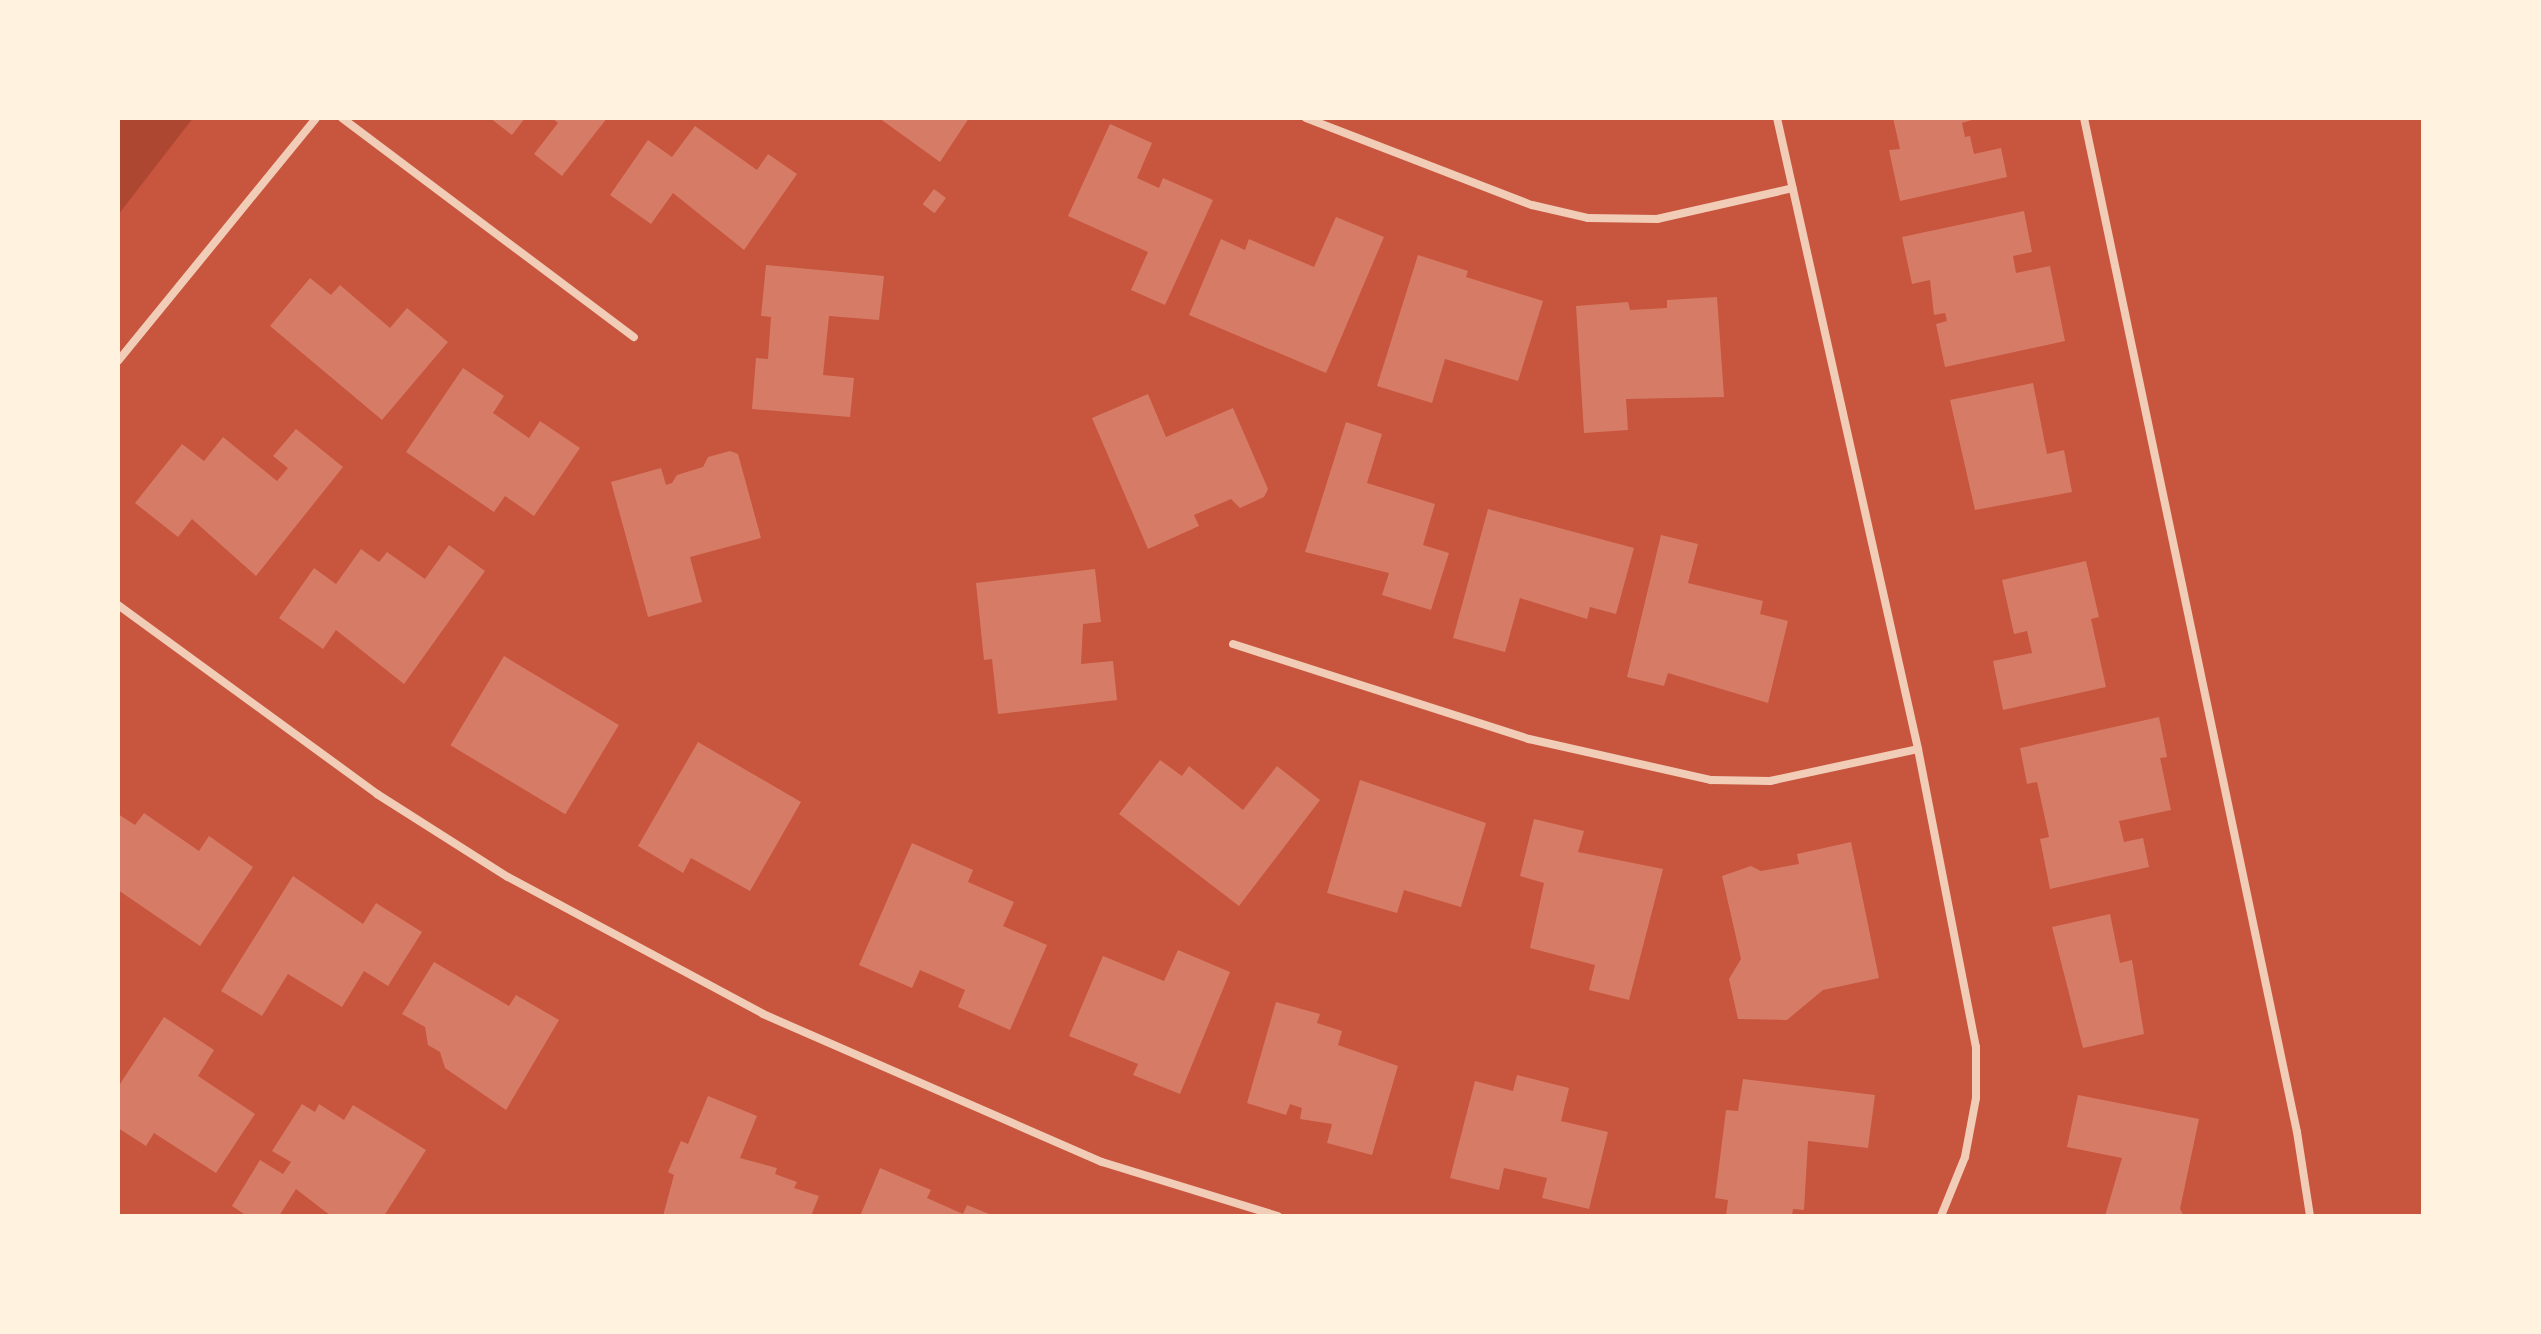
<!DOCTYPE html>
<style>
body{margin:0}
#map{position:relative;width:2541px;height:1334px;overflow:hidden;background:#c8553d;font-family:"Varela Round",sans-serif}
div>[style]{position:absolute}
.green>*{inset:0;background:#ae4732}
.building>*{inset:0;background:#d67c66;transform-origin:0 0}
.minor>*{height:8px;margin:-4px;padding:0 4px;transform-origin:4px;border-radius:4px;background:#f1ccb7}
span{translate:-50% -50%;white-space:nowrap;text-align:center;line-height:1.15;-webkit-text-stroke:8px #fff3e0;paint-order:stroke}
.frame{position:absolute;inset:0;border:120px solid #fff3e0;pointer-events:none}
</style>
<div id="map">
<div class="green">
<div style="clip-path:polygon(118px 118px,193px 118px,118px 215px)"></div>
</div>
<div class="building">
<div style="clip-path:polygon(490px 118px,525px 118px,512px 135px)"></div>
<div style="clip-path:polygon(552px 118px,607px 118px,562px 176px,534px 154px,558px 123px)"></div>
<div style="clip-path:polygon(879px 118px,969px 118px,940px 162px)"></div>
<div style="clip-path:polygon(1893px 118px,1978px 118px,1962px 123px,1965px 137px,1970px 136px,1974px 154px,2001px 148px,2007px 177px,1900px 201px,1889px 150px,1900px 149px)"></div>
<div style="clip-path:polygon(1110px 124px,1152px 143px,1137px 178px,1159px 188px,1163px 178px,1213px 200px,1165px 305px,1131px 290px,1148px 252px,1068px 216px)"></div>
<div style="clip-path:polygon(695px 126px,757px 170px,768px 154px,797px 174px,744px 250px,673px 193px,651px 224px,610px 195px,648px 140px,672px 157px)"></div>
<div style="left:934px;top:189px;width:15px;height:19px;rotate:37deg"></div>
<div style="clip-path:polygon(2024px 211px,2032px 252px,2013px 256px,2016px 273px,2050px 266px,2065px 341px,1945px 367px,1936px 324px,1947px 321px,1945px 313px,1934px 315px,1930px 280px,1912px 284px,1902px 237px)"></div>
<div style="clip-path:polygon(1336px 217px,1384px 237px,1326px 373px,1189px 315px,1221px 239px,1245px 250px,1249px 239px,1314px 267px)"></div>
<div style="clip-path:polygon(1418px 255px,1468px 271px,1466px 277px,1543px 301px,1518px 381px,1445px 359px,1432px 403px,1377px 386px)"></div>
<div style="clip-path:polygon(766px 265px,884px 276px,879px 320px,829px 316px,823px 375px,854px 378px,850px 417px,752px 409px,756px 358px,768px 359px,771px 317px,761px 316px)"></div>
<div style="clip-path:polygon(310px 278px,331px 295px,340px 285px,390px 328px,407px 308px,448px 342px,382px 420px,270px 326px)"></div>
<div style="clip-path:polygon(1717px 297px,1724px 397px,1626px 399px,1628px 430px,1584px 433px,1576px 306px,1628px 302px,1630px 310px,1667px 308px,1667px 300px)"></div>
<div style="clip-path:polygon(463px 368px,504px 396px,493px 413px,529px 438px,540px 421px,580px 448px,534px 516px,505px 496px,494px 512px,406px 452px)"></div>
<div style="clip-path:polygon(2033px 383px,2047px 454px,2064px 450px,2072px 492px,1975px 510px,1950px 400px)"></div>
<div style="clip-path:polygon(1148px 394px,1166px 437px,1233px 408px,1268px 489px,1264px 497px,1240px 508px,1231px 499px,1194px 515px,1199px 526px,1148px 549px,1092px 418px)"></div>
<div style="clip-path:polygon(1346px 422px,1382px 434px,1367px 483px,1435px 504px,1423px 545px,1449px 553px,1431px 610px,1382px 595px,1389px 573px,1305px 552px)"></div>
<div style="clip-path:polygon(296px 429px,343px 467px,256px 576px,192px 519px,178px 537px,135px 503px,182px 444px,204px 461px,223px 437px,277px 481px,288px 468px,273px 456px)"></div>
<div style="clip-path:polygon(730px 451px,738px 454px,761px 538px,690px 557px,702px 602px,648px 617px,611px 482px,661px 468px,666px 485px,672px 483px,677px 475px,703px 467px,708px 457px)"></div>
<div style="clip-path:polygon(1488px 509px,1634px 548px,1616px 614px,1590px 607px,1587px 619px,1520px 598px,1505px 652px,1453px 638px)"></div>
<div style="clip-path:polygon(1661px 535px,1698px 544px,1688px 583px,1763px 601px,1760px 614px,1788px 621px,1768px 703px,1668px 673px,1664px 686px,1627px 677px)"></div>
<div style="clip-path:polygon(449px 545px,485px 571px,404px 684px,336px 630px,323px 649px,279px 618px,314px 568px,336px 584px,361px 549px,379px 562px,387px 552px,425px 579px)"></div>
<div style="clip-path:polygon(2086px 561px,2099px 617px,2091px 619px,2106px 687px,2003px 710px,1993px 661px,2032px 653px,2027px 631px,2014px 634px,2002px 580px)"></div>
<div style="clip-path:polygon(1095px 569px,1101px 622px,1083px 624px,1081px 664px,1113px 661px,1117px 700px,998px 714px,992px 659px,984px 660px,976px 583px)"></div>
<div style="left:504px;top:656px;width:134px;height:104px;rotate:31deg"></div>
<div style="clip-path:polygon(2159px 717px,2167px 757px,2160px 758px,2171px 810px,2119px 821px,2124px 842px,2143px 838px,2149px 867px,2050px 889px,2040px 839px,2049px 837px,2037px 782px,2027px 784px,2020px 748px)"></div>
<div style="clip-path:polygon(698px 742px,801px 802px,750px 891px,691px 858px,683px 873px,638px 846px)"></div>
<div style="clip-path:polygon(1160px 760px,1182px 776px,1189px 766px,1243px 810px,1277px 766px,1320px 800px,1239px 906px,1119px 814px)"></div>
<div style="clip-path:polygon(1360px 780px,1486px 823px,1461px 907px,1404px 890px,1397px 913px,1327px 893px)"></div>
<div style="clip-path:polygon(144px 813px,199px 851px,209px 836px,253px 867px,200px 946px,118px 890px,118px 814px,135px 825px)"></div>
<div style="clip-path:polygon(1534px 819px,1584px 831px,1578px 852px,1663px 869px,1629px 1000px,1589px 990px,1595px 965px,1530px 948px,1544px 883px,1520px 876px)"></div>
<div style="clip-path:polygon(1851px 842px,1879px 978px,1823px 990px,1787px 1020px,1738px 1019px,1729px 979px,1741px 959px,1722px 876px,1751px 866px,1761px 871px,1799px 864px,1797px 854px)"></div>
<div style="clip-path:polygon(912px 843px,973px 870px,968px 882px,1014px 902px,1003px 926px,1047px 945px,1010px 1030px,958px 1007px,965px 990px,920px 970px,912px 988px,859px 965px)"></div>
<div style="clip-path:polygon(293px 876px,363px 924px,376px 903px,422px 932px,388px 986px,364px 971px,342px 1007px,288px 974px,262px 1016px,221px 991px)"></div>
<div style="clip-path:polygon(2110px 914px,2120px 963px,2132px 960px,2144px 1034px,2083px 1048px,2052px 927px)"></div>
<div style="clip-path:polygon(1178px 950px,1230px 972px,1180px 1094px,1133px 1075px,1138px 1064px,1069px 1036px,1103px 956px,1164px 981px)"></div>
<div style="clip-path:polygon(434px 962px,509px 1006px,516px 995px,559px 1020px,506px 1110px,445px 1068px,440px 1052px,428px 1045px,425px 1027px,402px 1014px)"></div>
<div style="clip-path:polygon(1276px 1002px,1320px 1014px,1317px 1023px,1342px 1031px,1338px 1045px,1398px 1066px,1372px 1155px,1327px 1143px,1332px 1124px,1300px 1119px,1302px 1108px,1290px 1104px,1286px 1115px,1247px 1103px)"></div>
<div style="clip-path:polygon(164px 1017px,214px 1050px,198px 1076px,255px 1114px,216px 1173px,154px 1133px,146px 1146px,118px 1128px,118px 1087px)"></div>
<div style="clip-path:polygon(1517px 1075px,1569px 1088px,1561px 1121px,1608px 1132px,1589px 1209px,1542px 1198px,1547px 1178px,1504px 1168px,1499px 1190px,1450px 1178px,1475px 1081px,1513px 1091px)"></div>
<div style="clip-path:polygon(1743px 1079px,1875px 1095px,1868px 1148px,1808px 1141px,1804px 1210px,1793px 1209px,1792px 1216px,1726px 1216px,1728px 1200px,1715px 1198px,1726px 1110px,1738px 1111px)"></div>
<div style="clip-path:polygon(2078px 1095px,2199px 1119px,2180px 1209px,2184px 1216px,2105px 1216px,2122px 1158px,2067px 1147px)"></div>
<div style="clip-path:polygon(708px 1096px,757px 1116px,740px 1158px,777px 1168px,775px 1174px,797px 1182px,794px 1188px,819px 1196px,811px 1216px,663px 1216px,674px 1175px,668px 1172px,681px 1141px,688px 1144px)"></div>
<div style="clip-path:polygon(302px 1104px,315px 1112px,319px 1104px,344px 1120px,353px 1105px,426px 1150px,384px 1216px,331px 1216px,296px 1189px,279px 1216px,247px 1216px,232px 1206px,260px 1160px,283px 1174px,291px 1162px,272px 1151px)"></div>
<div style="clip-path:polygon(880px 1168px,931px 1190px,927px 1198px,963px 1214px,967px 1205px,994px 1216px,860px 1216px)"></div>
</div>
<div class="minor">
<div style="left:342px;top:118px;width:365px;rotate:36.9deg"></div>
<div style="left:1306px;top:118px;width:242px;rotate:21.1deg"></div>
<div style="left:1532px;top:205px;width:57px;rotate:13.1deg"></div>
<div style="left:1588px;top:218px;width:69px;rotate:0.8deg"></div>
<div style="left:1657px;top:219px;width:139px;rotate:-12.8deg"></div>
<div style="left:1777px;top:118px;width:647px;rotate:77.4deg"></div>
<div style="left:1918px;top:749px;width:304px;rotate:79deg"></div>
<div style="left:1976px;top:1047px;width:51px;rotate:90deg"></div>
<div style="left:1976px;top:1098px;width:60px;rotate:100.6deg"></div>
<div style="left:1965px;top:1157px;width:64px;rotate:112.1deg"></div>
<div style="left:2084px;top:118px;width:1036px;rotate:78.14deg"></div>
<div style="left:2297px;top:1132px;width:85px;rotate:81.2deg"></div>
<div style="left:118px;top:361px;width:313px;rotate:-50.8deg"></div>
<div style="left:118px;top:605px;width:321px;rotate:36.1deg"></div>
<div style="left:377px;top:794px;width:155px;rotate:32.4deg"></div>
<div style="left:508px;top:877px;width:289px;rotate:28.2deg"></div>
<div style="left:763px;top:1014px;width:370px;rotate:23.6deg"></div>
<div style="left:1102px;top:1162px;width:184px;rotate:17.1deg"></div>
<div style="left:1233px;top:644px;width:311px;rotate:17.8deg"></div>
<div style="left:1529px;top:739px;width:187px;rotate:12.7deg"></div>
<div style="left:1711px;top:780px;width:59px;rotate:1deg"></div>
<div style="left:1770px;top:781px;width:151px;rotate:-12.2deg"></div>
</div>
<div class="frame"></div>
</div>
